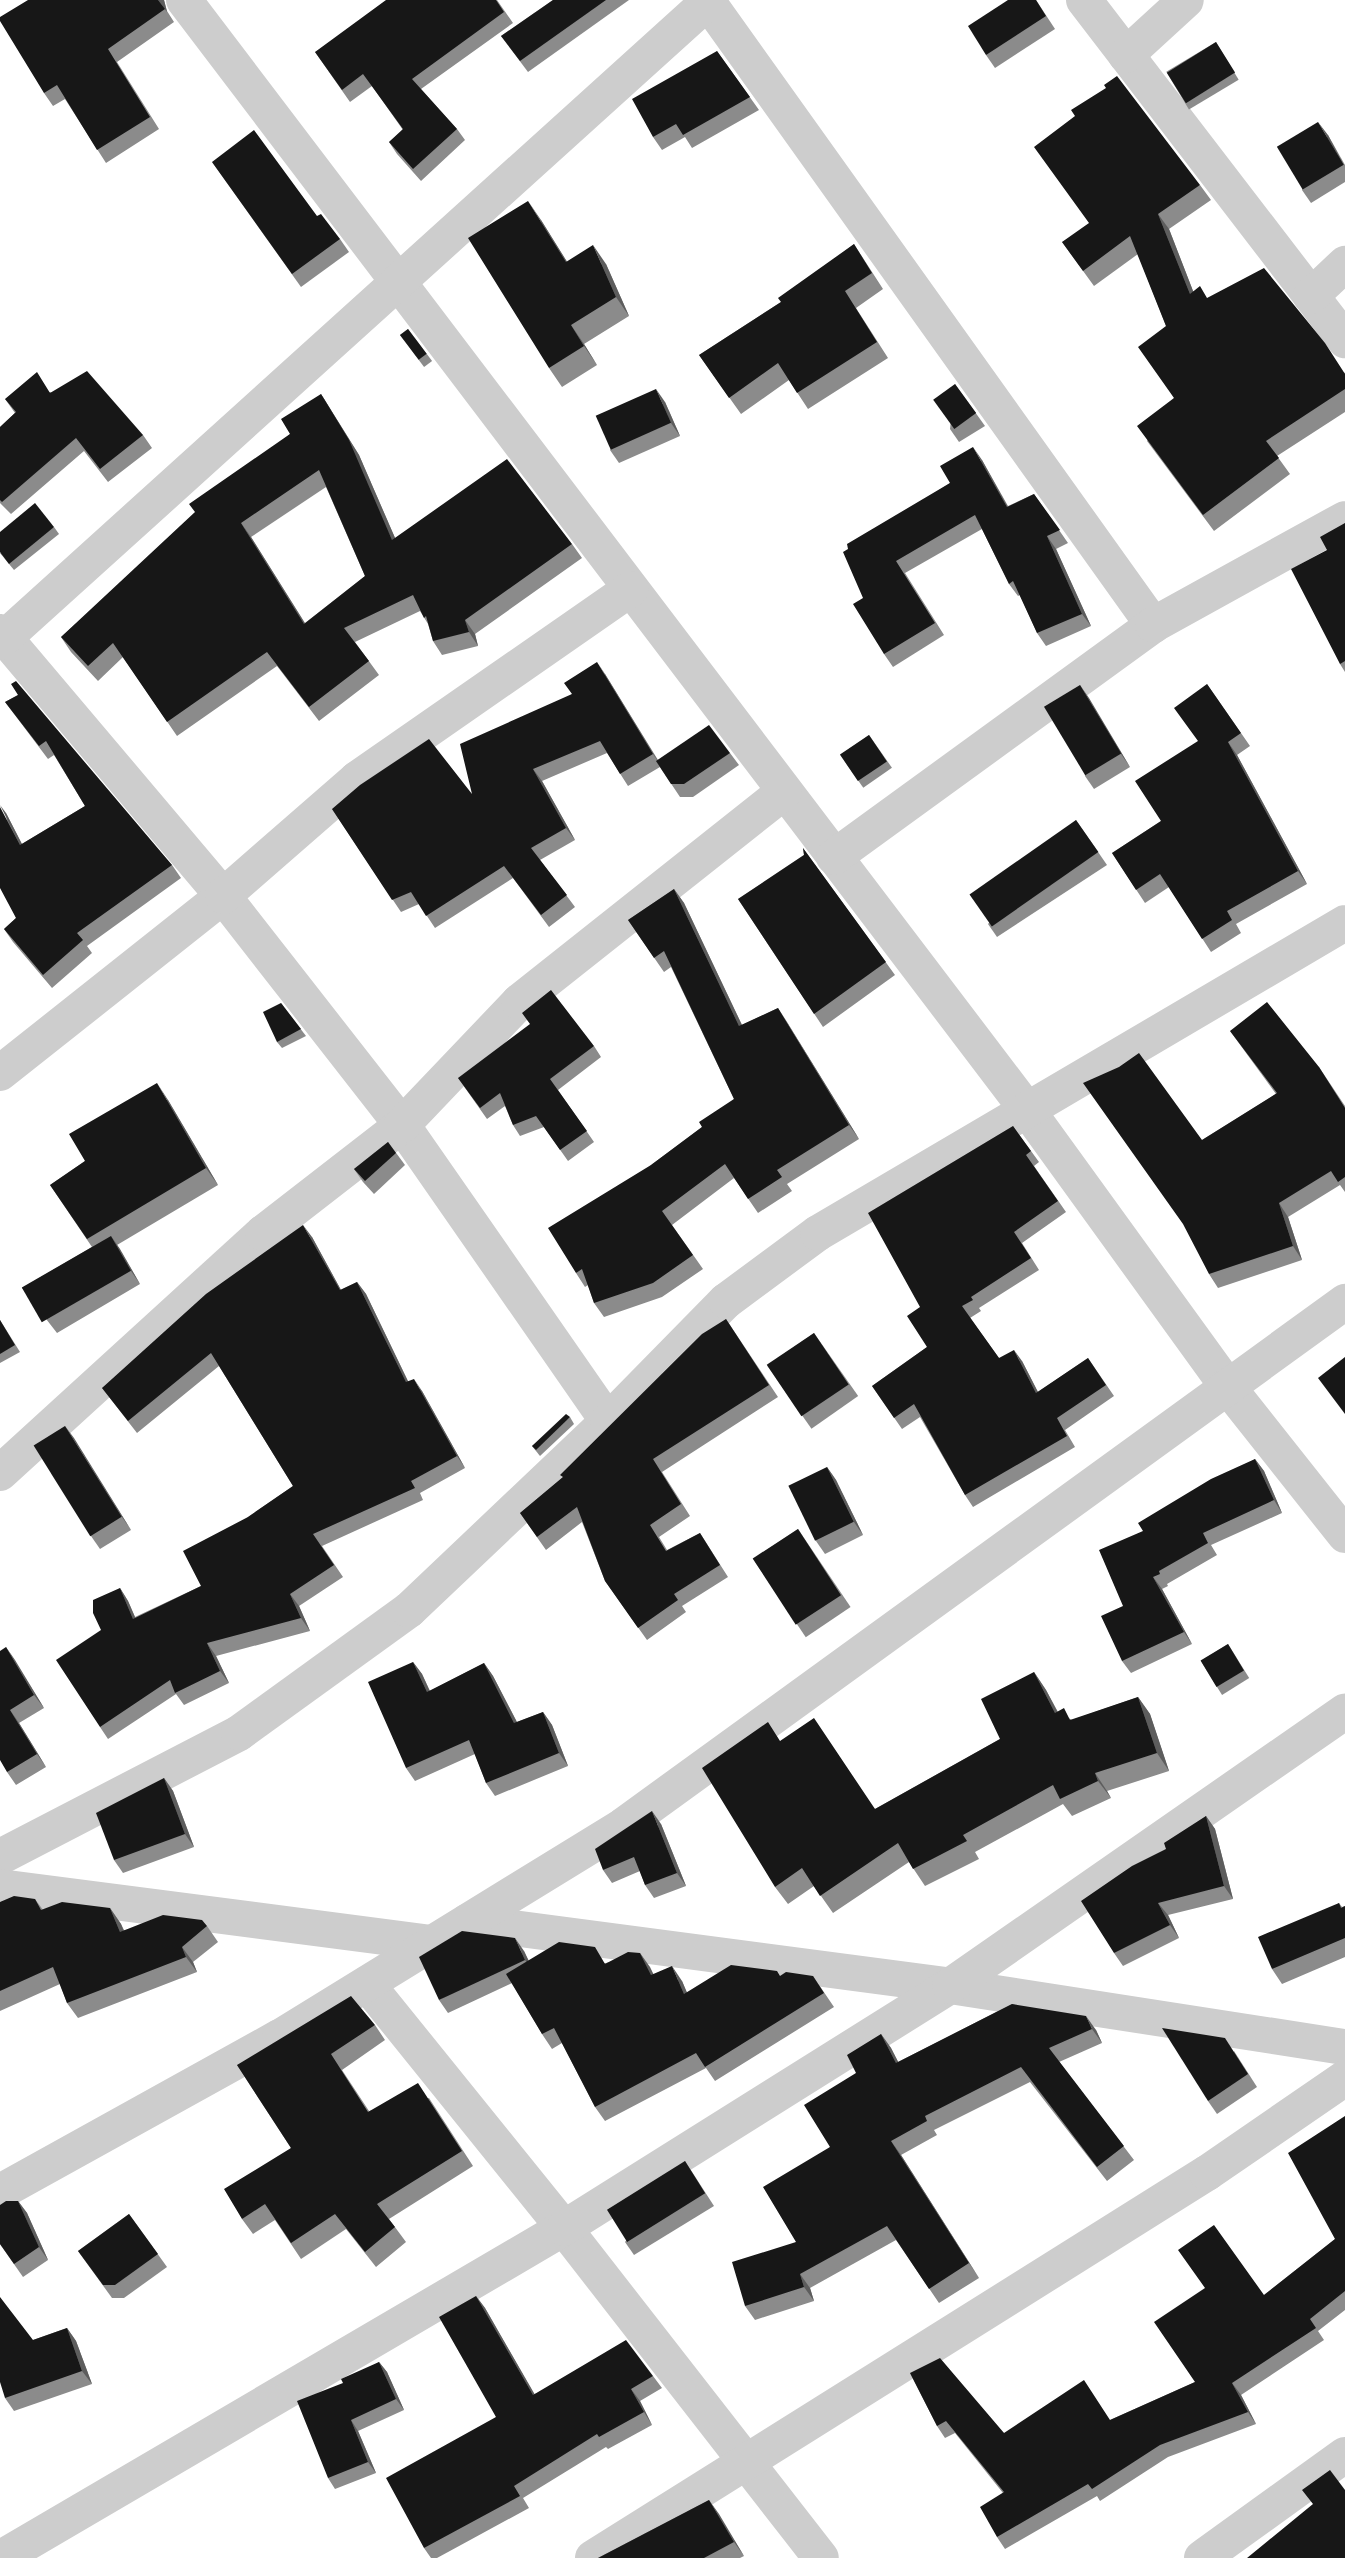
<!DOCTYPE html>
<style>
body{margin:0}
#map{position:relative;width:1345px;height:2558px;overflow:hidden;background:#fff;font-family:"Open Sans",sans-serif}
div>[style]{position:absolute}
.street>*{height:36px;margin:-18px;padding:0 18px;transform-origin:18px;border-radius:18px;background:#cdcdcd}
.wall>*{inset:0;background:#8b8b8b;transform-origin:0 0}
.shaded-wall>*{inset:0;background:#5d5d5d}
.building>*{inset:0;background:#171717;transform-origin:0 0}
span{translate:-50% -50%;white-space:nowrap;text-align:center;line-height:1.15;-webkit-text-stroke:8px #fff;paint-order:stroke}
</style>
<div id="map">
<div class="street">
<div style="left:184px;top:0;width:1395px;rotate:52.78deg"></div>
<div style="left:1028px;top:1111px;width:339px;rotate:54.1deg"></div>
<div style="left:1227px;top:1386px;width:190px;rotate:51.6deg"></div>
<div style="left:1084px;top:0;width:429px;rotate:52.5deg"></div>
<div style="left:708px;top:2px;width:766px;rotate:54.46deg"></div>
<div style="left:1126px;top:55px;width:81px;rotate:-42.5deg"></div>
<div style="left:1311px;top:296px;width:47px;rotate:-43.3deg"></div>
<div style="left:0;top:632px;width:346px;rotate:49.8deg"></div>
<div style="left:223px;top:896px;width:291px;rotate:52deg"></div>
<div style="left:402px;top:1125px;width:361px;rotate:55.2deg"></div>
<div style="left:0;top:642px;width:957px;rotate:-42.12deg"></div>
<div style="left:834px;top:857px;width:394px;rotate:-36deg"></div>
<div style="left:1153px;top:625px;width:219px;rotate:-28.9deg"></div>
<div style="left:0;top:1073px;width:285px;rotate:-38.4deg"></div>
<div style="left:223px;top:896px;width:178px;rotate:-41.1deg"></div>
<div style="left:357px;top:779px;width:333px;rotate:-34.8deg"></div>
<div style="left:0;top:1473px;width:356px;rotate:-42.4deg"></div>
<div style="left:263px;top:1233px;width:176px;rotate:-37.8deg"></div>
<div style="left:402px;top:1125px;width:170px;rotate:-46.4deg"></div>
<div style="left:519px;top:1002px;width:338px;rotate:-38.4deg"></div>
<div style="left:0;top:1857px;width:269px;rotate:-27.4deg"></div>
<div style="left:239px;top:1733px;width:210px;rotate:-35.9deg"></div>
<div style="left:409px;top:1610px;width:274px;rotate:-43.5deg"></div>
<div style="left:608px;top:1421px;width:168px;rotate:-45.5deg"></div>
<div style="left:726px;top:1301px;width:114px;rotate:-36.5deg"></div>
<div style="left:818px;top:1233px;width:611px;rotate:-30.47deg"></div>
<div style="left:0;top:1887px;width:437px;rotate:7.4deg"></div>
<div style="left:467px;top:1922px;width:487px;rotate:7.5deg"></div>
<div style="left:950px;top:1986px;width:400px;rotate:8.8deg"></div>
<div style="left:367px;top:1984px;width:314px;rotate:51.1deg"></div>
<div style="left:564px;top:2228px;width:418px;rotate:52.1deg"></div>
<div style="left:0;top:2192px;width:320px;rotate:-29deg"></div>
<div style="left:280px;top:2037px;width:404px;rotate:-31.6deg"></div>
<div style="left:624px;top:1825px;width:891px;rotate:-35.96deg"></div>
<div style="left:1px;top:2558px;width:653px;rotate:-30.38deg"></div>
<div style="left:564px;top:2228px;width:456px;rotate:-32.1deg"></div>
<div style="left:950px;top:1986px;width:481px;rotate:-34.8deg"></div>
<div style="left:593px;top:2558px;width:725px;rotate:-32.09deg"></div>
<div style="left:1207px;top:2173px;width:168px;rotate:-34.5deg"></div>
<div style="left:1202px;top:2558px;width:176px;rotate:-35.8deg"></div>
</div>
<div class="wall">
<div style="clip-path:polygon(28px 0,164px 0,167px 11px,174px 22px,117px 62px,159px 129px,106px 163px,65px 99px,53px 106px,44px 93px)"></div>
<div style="clip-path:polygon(497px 0,513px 23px,421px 89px,457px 129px,465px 140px,421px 181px,397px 154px,389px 142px,403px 130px,372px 86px,350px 102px,315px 52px)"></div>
<div style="clip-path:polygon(553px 0,629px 0,528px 72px,501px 36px)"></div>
<div style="clip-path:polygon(1008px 0,1036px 0,1055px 29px,995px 68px,986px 55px)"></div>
<div style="left:1216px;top:42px;width:44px;height:58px;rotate:59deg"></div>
<div style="clip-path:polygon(717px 51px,759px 110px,692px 148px,685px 137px,662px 150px,653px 137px)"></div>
<div style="clip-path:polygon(1328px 135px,1345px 165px,1345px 182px,1311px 203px,1302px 190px)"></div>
<div style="clip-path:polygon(212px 162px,340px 239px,349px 252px,301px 287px)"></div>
<div style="clip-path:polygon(1200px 185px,1211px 200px,1169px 229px,1193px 291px,1345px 373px,1345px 412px,1277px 456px,1290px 474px,1214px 531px,1147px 441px,1174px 398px,1166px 326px,1138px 254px,1094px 286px,1062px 242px)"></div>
<div style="clip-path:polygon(541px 220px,567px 262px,606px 264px,629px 316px,584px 344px,597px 365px,562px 387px,549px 368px)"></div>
<div style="clip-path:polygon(854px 244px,883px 289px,856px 308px,888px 358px,808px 409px,789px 380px,741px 414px,699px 355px,781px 302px)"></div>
<div style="left:408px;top:329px;width:40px;height:10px;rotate:53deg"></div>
<div style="clip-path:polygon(955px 384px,985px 426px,959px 442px,950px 429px)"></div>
<div style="clip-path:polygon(50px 392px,143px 435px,152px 448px,108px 482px,84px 451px,11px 514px,0 503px,0 427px,15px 413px,5px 399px)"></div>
<div style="clip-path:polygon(evenodd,321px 394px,359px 455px,395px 538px,572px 544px,582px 558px,475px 634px,478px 646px,442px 655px,433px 641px,428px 624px,420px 611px,355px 642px,379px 675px,319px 721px,277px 666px,177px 736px,123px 657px,98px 681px,71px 652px,61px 637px,290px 434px,321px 394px,326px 487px,365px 576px,305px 623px,251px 537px,326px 487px)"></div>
<div style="clip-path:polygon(665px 402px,680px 436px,619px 463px,610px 450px)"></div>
<div style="clip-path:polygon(982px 460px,1008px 506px,1034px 494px,1068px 543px,1056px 549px,1091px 626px,1046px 646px,1037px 633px,1020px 595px,1018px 596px,1009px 584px,982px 529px,905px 573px,944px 635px,893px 667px,884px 654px,848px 549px,950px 483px)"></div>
<div style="clip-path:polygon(1345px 523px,1345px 672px,1340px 664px,1327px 550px)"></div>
<div style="clip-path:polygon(54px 527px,59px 534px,14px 570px,0 553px)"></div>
<div style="clip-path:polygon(605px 674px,658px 760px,730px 753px,739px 765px,693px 797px,680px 797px,660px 767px,628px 786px,607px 753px,542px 781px,575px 840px,540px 860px,575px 907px,549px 927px,513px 878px,435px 928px,419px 904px,401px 912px,332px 809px,472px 794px,572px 694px)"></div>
<div style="clip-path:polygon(1207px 684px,1250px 746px,1237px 755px,1307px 884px,1236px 924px,1241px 933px,1211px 952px,1169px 887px,1145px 903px,1112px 853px,1161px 821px,1198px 741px)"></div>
<div style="clip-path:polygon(1080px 685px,1130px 767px,1094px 789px,1085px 776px)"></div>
<div style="clip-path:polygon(18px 695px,172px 865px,181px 878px,87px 946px,92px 953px,52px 988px,13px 942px,4px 929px,16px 918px,6px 813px,22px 844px,85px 806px,54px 755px,48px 759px,5px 702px)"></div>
<div style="left:869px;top:735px;width:40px;height:35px;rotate:55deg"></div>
<div style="clip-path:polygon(1076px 820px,1107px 865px,997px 937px,988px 924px)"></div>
<div style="clip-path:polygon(803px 848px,895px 975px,823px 1027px,738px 899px,804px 855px)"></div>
<div style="clip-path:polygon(674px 889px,684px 903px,742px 1025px,778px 1008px,859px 1139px,787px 1184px,792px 1191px,758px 1213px,734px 1178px,672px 1225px,703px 1269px,662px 1297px,604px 1317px,594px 1303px,588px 1285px,585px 1287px,576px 1273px,651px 1165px,702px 1127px,734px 1099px,671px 967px,664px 972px,628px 920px)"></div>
<div style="clip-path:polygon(281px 1003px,306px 1036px,282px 1048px,277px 1042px)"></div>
<div style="clip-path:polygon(1230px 1031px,1319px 1067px,1345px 1106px,1345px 1192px,1340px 1185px,1288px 1217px,1302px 1260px,1218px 1288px,1209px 1274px,1202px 1140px,1276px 1094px)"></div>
<div style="clip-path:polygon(594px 1046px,601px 1057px,558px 1090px,594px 1142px,568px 1161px,544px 1127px,520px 1136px,513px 1125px,505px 1106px,487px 1119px,458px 1078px)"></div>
<div style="clip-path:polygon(168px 1100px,218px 1185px,117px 1245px,140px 1284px,57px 1333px,22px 1288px,92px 1247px,50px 1185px,85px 1161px)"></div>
<div style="clip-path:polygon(1013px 1126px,1039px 1162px,1034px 1166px,1066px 1212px,1022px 1243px,1039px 1270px,979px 1308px,981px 1311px,970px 1318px,999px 1358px,1022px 1361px,1038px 1392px,1088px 1358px,1114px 1396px,1065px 1430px,1075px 1447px,973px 1507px,965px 1495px,920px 1417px,902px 1429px,872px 1386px,927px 1347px,920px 1307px)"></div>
<div style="clip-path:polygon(388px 1142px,405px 1165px,374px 1194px,363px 1182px,354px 1169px)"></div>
<div style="clip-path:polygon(312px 1237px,341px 1290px,357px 1282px,366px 1294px,408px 1381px,422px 1391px,465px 1468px,420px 1493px,423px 1500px,322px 1546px,343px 1577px,299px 1606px,310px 1631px,216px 1656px,229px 1683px,184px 1705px,176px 1694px,108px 1739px,100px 1727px,101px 1630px,120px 1588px,128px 1601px,135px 1617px,201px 1586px,248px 1517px,293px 1486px,219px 1366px,137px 1433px,102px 1388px)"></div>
<div style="clip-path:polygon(726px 1319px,778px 1397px,662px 1472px,690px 1516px,659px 1537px,667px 1550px,700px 1533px,728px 1577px,682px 1606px,686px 1612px,647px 1640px,605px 1581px,582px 1522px,546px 1550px,520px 1513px,562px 1478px)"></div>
<div style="clip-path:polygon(0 1320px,20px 1352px,0 1363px)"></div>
<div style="left:814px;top:1333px;width:77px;height:57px;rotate:55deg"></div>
<div style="clip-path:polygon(570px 1417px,574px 1424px,540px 1456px,532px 1446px)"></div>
<div style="clip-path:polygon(65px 1426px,131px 1530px,100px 1549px,91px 1536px)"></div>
<div style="clip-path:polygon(1255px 1459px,1264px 1471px,1282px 1513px,1211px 1545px,1217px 1555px,1167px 1584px,1168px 1586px,1162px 1589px,1192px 1644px,1131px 1673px,1122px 1661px,1123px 1606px,1143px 1531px)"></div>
<div style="clip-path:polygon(827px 1467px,836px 1480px,863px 1535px,825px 1554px,816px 1541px)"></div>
<div style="left:798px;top:1529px;width:94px;height:54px;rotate:56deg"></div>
<div style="left:1228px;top:1644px;width:40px;height:32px;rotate:58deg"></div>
<div style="clip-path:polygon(6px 1647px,44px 1708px,19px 1723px,46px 1767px,16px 1785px,7px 1772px)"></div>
<div style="clip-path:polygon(413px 1662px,422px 1674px,430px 1691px,484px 1663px,493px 1676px,517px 1722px,543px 1712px,552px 1725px,568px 1766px,495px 1796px,486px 1783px,475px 1754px,415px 1781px,406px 1768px)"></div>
<div style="clip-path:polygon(1034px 1672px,1046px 1690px,1058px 1712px,1072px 1720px,1138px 1697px,1150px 1714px,1169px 1771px,1107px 1791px,1111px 1798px,1072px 1816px,1063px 1804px,975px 1852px,979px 1859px,925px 1886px,909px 1862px,833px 1913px,814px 1886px,788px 1904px,775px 1887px,781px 1740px,875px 1809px,1000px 1739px)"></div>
<div style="clip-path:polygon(164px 1778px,173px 1791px,194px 1847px,123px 1873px,114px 1860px)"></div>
<div style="clip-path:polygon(1206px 1816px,1215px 1829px,1233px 1899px,1168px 1915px,1179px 1938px,1123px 1966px,1114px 1953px,1166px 1849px)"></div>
<div style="clip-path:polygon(661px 1824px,686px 1886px,654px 1898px,645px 1885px,640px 1871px,612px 1883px,603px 1870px)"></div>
<div style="clip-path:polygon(35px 1899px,43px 1910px,110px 1908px,121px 1924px,124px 1930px,207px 1926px,218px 1942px,193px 1962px,197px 1972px,78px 2018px,67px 2003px,60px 1984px,0 2011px,0 1902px)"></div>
<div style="clip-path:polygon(1339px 1903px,1342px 1907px,1345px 1906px,1345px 1957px,1282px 1984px,1272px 1969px)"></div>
<div style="clip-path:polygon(524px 1951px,529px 1961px,606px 1963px,640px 1953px,653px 1974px,682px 1981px,687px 1993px,780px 1976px,813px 1976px,834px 2007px,715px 2081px,706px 2068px,605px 2121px,595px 2107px,562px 2043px,552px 2049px,542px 2034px,512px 1983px,448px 2013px,439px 2000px)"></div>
<div style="clip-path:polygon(1012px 2004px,1096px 2030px,1102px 2043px,1059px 2062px,1134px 2160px,1107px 2181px,1030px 2082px,934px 2130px,937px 2135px,901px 2155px,979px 2278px,939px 2303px,896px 2240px,810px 2288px,814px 2301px,755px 2320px,745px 2306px,796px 2242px,856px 2073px,881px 2034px,891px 2048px,898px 2062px)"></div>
<div style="clip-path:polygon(375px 2025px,385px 2040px,342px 2070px,369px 2111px,429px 2098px,473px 2166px,389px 2219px,406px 2242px,376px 2267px,346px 2229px,301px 2259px,275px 2220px,253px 2234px,242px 2219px,291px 2148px,237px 2065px)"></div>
<div style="clip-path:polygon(1234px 2051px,1257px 2087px,1217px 2114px,1208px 2101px)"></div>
<div style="clip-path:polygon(1345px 2116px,1345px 2310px,1318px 2331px,1324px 2340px,1241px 2395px,1256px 2424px,1168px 2457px,1100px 2501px,1097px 2496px,1005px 2549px,997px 2537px,1003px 2493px,955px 2433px,945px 2438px,937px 2426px,910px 2373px,1004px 2433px,1110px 2420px,1195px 2382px,1264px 2295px,1335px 2239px)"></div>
<div style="clip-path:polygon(685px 2161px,714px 2206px,634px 2255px,625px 2242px)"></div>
<div style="clip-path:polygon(18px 2201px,27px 2213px,48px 2260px,23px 2277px,0 2244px)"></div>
<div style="clip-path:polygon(129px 2214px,167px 2267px,124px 2298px,112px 2298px,78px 2251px)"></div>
<div style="clip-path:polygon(476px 2296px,485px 2308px,534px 2394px,653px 2376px,662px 2388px,640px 2401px,652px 2425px,608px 2449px,606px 2447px,523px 2498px,529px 2508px,437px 2558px,431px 2558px,424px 2548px,496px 2417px)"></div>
<div style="clip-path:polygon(67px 2328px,76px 2341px,92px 2384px,14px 2411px,5px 2398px,33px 2340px)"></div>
<div style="clip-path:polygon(379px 2362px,387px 2372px,404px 2410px,358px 2431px,376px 2473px,335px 2489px,328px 2478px,343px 2383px)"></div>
<div style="clip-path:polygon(709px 2500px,744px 2556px,740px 2558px,598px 2558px)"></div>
</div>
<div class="shaded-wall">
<div style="clip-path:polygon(158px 0,164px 0,167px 12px)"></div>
<div style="clip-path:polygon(1318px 122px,1328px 135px,1345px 167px,1344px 165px)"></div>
<div style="clip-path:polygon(528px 201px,541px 220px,579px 281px,566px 262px)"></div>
<div style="clip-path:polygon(1158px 214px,1169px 229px,1200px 309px,1190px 294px)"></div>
<div style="clip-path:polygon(593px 245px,606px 264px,629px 316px,616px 297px)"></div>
<div style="clip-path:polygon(571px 325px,584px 344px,597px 365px,584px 346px)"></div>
<div style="clip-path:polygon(656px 389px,665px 402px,680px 436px,671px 423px)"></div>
<div style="clip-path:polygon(321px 394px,359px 455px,402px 554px,392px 540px)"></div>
<div style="clip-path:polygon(973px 447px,982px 460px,1015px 520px,1007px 507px)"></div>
<div style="clip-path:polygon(241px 523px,251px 537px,314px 638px,304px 624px)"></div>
<div style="clip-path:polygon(1047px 536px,1056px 549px,1091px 626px,1082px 614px)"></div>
<div style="clip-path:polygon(465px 620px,475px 634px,478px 646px,469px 632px)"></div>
<div style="clip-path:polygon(597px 662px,605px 674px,661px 766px,653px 754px)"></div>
<div style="clip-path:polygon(1080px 685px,1089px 698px,1130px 767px,1121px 754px)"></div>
<div style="clip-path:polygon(1228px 742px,1237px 755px,1307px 884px,1298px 871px)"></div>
<div style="clip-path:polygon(533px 769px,542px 781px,575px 840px,566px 828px)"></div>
<div style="clip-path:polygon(0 805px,6px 813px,29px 858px,20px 845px)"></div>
<div style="clip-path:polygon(674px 889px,684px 903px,749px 1040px,739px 1026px)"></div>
<div style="clip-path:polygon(778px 1008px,787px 1022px,859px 1139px,849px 1125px)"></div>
<div style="clip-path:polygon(157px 1083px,168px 1100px,218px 1185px,206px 1168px)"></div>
<div style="clip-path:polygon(1279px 1203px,1288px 1217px,1302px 1260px,1293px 1246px)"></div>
<div style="clip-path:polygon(303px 1225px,312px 1237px,348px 1303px,340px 1290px)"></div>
<div style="clip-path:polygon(111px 1236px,120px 1249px,140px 1284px,131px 1271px)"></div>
<div style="clip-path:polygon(357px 1282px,366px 1294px,414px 1394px,406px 1382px)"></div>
<div style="clip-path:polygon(1014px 1350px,1022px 1361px,1044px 1404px,1036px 1393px)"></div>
<div style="clip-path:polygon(414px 1379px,422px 1391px,465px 1468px,457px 1456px)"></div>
<div style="clip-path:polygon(65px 1426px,74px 1438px,131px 1530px,122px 1517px)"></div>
<div style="clip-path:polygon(1255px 1459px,1264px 1471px,1282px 1513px,1274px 1500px)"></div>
<div style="clip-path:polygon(827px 1467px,836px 1480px,863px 1535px,854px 1522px)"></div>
<div style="clip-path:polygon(1153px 1577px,1162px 1589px,1192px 1644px,1184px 1632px)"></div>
<div style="clip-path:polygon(120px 1588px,128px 1601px,141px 1631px,133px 1619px)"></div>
<div style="clip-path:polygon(290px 1594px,299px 1606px,310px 1631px,301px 1618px)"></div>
<div style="clip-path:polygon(207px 1643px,216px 1656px,229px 1683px,220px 1671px)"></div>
<div style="clip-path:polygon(6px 1647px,15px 1660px,44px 1708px,34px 1695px)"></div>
<div style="clip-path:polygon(413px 1662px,422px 1674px,436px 1705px,427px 1692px)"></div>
<div style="clip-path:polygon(484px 1663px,493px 1676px,524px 1736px,514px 1723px)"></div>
<div style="clip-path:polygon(1034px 1672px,1046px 1690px,1067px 1730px,1055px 1713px)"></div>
<div style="clip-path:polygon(1138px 1697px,1150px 1714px,1169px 1771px,1157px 1753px)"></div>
<div style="clip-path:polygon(10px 1710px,19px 1723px,46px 1767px,37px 1754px)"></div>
<div style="clip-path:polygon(543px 1712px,552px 1725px,568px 1766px,559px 1753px)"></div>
<div style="clip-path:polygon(1095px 1773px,1107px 1791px,1111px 1798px,1098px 1781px)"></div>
<div style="clip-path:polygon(164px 1778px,173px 1791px,194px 1847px,185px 1834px)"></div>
<div style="clip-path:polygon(652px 1811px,661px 1824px,686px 1886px,677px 1873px)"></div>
<div style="clip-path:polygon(1206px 1816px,1215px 1829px,1233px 1899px,1224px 1886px)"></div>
<div style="clip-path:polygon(1158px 1903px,1168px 1915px,1179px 1938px,1170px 1925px)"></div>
<div style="clip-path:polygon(110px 1908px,121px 1924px,130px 1947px,120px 1932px)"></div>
<div style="clip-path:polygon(515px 1938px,524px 1951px,534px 1973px,525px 1960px)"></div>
<div style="clip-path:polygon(182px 1947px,193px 1962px,197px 1972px,186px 1957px)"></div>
<div style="clip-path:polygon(640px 1953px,650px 1967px,661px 1990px,651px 1975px)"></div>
<div style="clip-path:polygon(672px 1966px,682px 1981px,694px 2009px,684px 1994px)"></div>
<div style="clip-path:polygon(1086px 2016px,1096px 2030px,1102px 2043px,1092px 2029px)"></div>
<div style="clip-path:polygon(881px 2034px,891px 2048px,906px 2077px,896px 2063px)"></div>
<div style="clip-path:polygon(891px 2141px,901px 2155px,979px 2278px,969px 2263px)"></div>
<div style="clip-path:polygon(18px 2201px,27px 2213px,48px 2260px,39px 2247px)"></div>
<div style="clip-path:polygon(800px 2274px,810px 2288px,814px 2301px,804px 2287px)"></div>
<div style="clip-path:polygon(476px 2296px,485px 2308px,542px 2407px,533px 2395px)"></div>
<div style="clip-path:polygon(67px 2328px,76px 2341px,92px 2384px,82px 2371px)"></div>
<div style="clip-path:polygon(379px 2362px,387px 2372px,404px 2410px,396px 2399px)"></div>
<div style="clip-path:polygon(1232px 2383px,1241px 2395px,1256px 2424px,1248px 2412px)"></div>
<div style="clip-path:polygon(631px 2389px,640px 2401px,652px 2425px,644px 2412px)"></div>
<div style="clip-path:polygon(351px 2420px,358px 2431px,376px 2473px,368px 2462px)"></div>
<div style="clip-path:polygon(709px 2500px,719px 2514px,744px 2556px,734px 2542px)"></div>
</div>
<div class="building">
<div style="clip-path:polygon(28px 0,158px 0,165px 9px,108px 49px,150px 117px,97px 150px,57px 85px,44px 93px,0 21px,0 17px)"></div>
<div style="clip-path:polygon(386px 0,496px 0,504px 12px,412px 79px,457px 129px,413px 169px,389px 142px,403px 129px,363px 74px,342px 90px,315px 52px)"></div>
<div style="clip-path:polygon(553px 0,606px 0,520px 61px,501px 36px)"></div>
<div style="clip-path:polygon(1008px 0,1036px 0,1046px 16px,986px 55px,968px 26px)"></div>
<div style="left:1216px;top:42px;width:36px;height:58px;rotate:58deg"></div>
<div style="clip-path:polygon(717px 51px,750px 97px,683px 135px,676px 124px,653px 137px,632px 99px)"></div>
<div style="clip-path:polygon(1117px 76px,1200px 185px,1158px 214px,1190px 294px,1200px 286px,1207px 298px,1264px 268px,1325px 343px,1345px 374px,1345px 389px,1266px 441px,1279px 458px,1203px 515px,1137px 426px,1174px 398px,1138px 347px,1166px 326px,1130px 236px,1083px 271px,1062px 242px,1089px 223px,1034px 147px,1075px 116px,1071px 110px,1106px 88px,1104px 85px)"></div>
<div style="left:1318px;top:122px;width:50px;height:48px;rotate:59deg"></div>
<div style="clip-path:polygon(254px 130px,317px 216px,321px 214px,340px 239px,292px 274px,212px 162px)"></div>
<div style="clip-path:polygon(528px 201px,566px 262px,593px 245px,616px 297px,571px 325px,584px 346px,549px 368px,468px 238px)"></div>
<div style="clip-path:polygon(854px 244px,872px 273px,845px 291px,877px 342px,797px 393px,778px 363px,729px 398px,699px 355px,781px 302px,778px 298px)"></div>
<div style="left:408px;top:329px;width:31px;height:10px;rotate:53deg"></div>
<div style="clip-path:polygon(87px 371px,143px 435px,100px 469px,76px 438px,2px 502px,0 500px,0 427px,16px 412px,5px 399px,37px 372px,50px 393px)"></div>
<div style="left:955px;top:384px;width:36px;height:27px;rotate:54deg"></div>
<div style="left:656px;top:389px;width:37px;height:66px;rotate:66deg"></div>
<div style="clip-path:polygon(evenodd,321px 394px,349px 440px,392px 540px,507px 459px,572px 544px,465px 620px,469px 632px,433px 641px,426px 616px,424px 618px,413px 595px,344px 628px,369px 661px,309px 707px,267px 652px,167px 722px,113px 643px,88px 666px,61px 637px,195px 512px,189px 504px,290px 434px,281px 419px,321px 394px,319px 470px,365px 576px,304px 624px,241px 523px,319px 470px)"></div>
<div style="clip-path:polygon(973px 447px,1007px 507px,1034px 494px,1060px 530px,1047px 536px,1082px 614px,1037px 633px,1013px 581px,1009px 584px,975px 515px,896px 561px,935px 623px,884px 654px,853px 604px,863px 598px,843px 552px,848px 549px,847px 544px,950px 483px,940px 466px)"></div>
<div style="clip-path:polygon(35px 503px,54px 527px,9px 564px,0 552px,0 532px)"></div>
<div style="clip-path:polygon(1345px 523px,1345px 661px,1340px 664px,1291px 569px,1327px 550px,1320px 537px)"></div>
<div style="clip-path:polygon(597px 662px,653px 754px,620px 774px,600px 741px,533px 769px,566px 828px,531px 848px,567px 895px,541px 915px,504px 866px,426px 916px,411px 892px,392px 900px,332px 809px,360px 785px,429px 739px,472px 794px,460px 744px,572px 694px,564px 683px)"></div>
<div style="clip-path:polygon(16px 681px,172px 865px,77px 933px,83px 940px,43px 975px,4px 929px,16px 918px,0 888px,0 807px,20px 845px,85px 806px,46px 741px,39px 746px,5px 702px,18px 695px,11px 684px)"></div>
<div style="clip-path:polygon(1207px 684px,1241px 733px,1228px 742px,1298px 871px,1227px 911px,1232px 920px,1202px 939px,1160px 874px,1136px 890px,1112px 853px,1161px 821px,1135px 781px,1198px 741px,1174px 708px)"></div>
<div style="left:1080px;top:685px;width:80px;height:42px;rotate:59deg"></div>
<div style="clip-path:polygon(709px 725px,730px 753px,684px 784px,671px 784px,656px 761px)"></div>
<div style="left:869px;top:735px;width:32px;height:35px;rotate:56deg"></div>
<div style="left:1076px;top:820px;width:39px;height:130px;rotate:55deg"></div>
<div style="clip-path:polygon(803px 848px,886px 962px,814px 1014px,738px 899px,804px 855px)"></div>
<div style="clip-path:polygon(674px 889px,739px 1026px,778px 1008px,849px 1125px,777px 1170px,782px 1177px,748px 1199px,725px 1164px,662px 1211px,693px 1255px,653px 1283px,594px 1303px,582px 1269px,576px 1273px,548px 1228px,651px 1165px,702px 1127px,699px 1122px,734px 1099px,664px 951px,654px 958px,628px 920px)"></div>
<div style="clip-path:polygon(551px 990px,594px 1046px,550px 1079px,587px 1131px,560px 1150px,536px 1116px,513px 1125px,500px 1093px,480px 1108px,458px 1078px,530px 1024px,522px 1013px)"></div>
<div style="clip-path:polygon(1267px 1002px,1319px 1067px,1345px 1108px,1345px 1177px,1338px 1182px,1331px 1171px,1279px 1203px,1293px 1246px,1209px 1274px,1183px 1224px,1083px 1083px,1119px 1067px,1139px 1053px,1202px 1140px,1277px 1093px,1230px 1031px)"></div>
<div style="clip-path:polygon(281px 1003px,301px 1029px,277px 1042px,263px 1012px)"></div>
<div style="clip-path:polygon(157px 1083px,206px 1168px,87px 1239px,50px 1185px,85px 1161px,69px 1134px)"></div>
<div style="clip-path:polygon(1013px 1126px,1031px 1151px,1026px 1155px,1058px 1201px,1014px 1232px,1031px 1258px,971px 1297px,973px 1300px,962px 1306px,999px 1358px,1014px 1350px,1036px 1393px,1088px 1358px,1106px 1385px,1057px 1418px,1067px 1436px,965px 1495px,914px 1404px,894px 1418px,872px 1386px,927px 1347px,907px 1316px,920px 1307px,868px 1213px)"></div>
<div style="clip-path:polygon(388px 1142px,396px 1153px,365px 1181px,354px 1169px)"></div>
<div style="clip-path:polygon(303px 1225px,340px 1290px,357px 1282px,406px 1382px,414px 1379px,457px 1456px,411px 1481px,415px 1488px,313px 1534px,334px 1565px,290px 1594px,301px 1618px,207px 1643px,220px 1671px,175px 1693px,170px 1680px,100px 1727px,56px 1660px,101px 1630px,93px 1613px,93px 1600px,120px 1588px,133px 1619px,201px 1586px,183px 1551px,248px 1517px,293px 1486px,211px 1353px,128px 1421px,102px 1388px,206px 1294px)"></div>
<div style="left:111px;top:1236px;width:40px;height:103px;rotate:60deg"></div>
<div style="clip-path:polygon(726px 1319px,769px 1385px,653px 1459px,681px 1504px,650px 1525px,666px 1551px,700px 1533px,720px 1565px,674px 1594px,678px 1600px,638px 1628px,605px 1581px,577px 1507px,537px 1537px,520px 1513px,563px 1477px,560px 1475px,702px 1334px)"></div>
<div style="clip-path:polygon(0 1320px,15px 1345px,0 1354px)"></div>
<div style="left:814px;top:1333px;width:62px;height:57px;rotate:56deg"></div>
<div style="clip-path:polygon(1345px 1357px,1345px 1414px,1318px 1378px)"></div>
<div style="clip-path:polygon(566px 1414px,570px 1417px,536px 1450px,532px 1446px)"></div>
<div style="left:65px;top:1426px;width:107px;height:37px;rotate:58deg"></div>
<div style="clip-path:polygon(1255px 1459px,1274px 1500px,1203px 1533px,1208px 1543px,1159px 1571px,1160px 1574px,1153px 1577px,1184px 1632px,1122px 1661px,1101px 1616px,1123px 1606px,1099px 1550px,1143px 1531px,1138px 1523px,1211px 1479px)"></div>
<div style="left:827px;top:1467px;width:61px;height:43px;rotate:64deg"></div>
<div style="left:798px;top:1529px;width:79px;height:54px;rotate:57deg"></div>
<div style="left:1228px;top:1644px;width:31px;height:32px;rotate:59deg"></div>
<div style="clip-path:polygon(6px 1647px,34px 1695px,10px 1710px,37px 1754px,7px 1772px,0 1760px,0 1651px)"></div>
<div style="clip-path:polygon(413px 1662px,427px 1692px,484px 1663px,514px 1723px,543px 1712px,559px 1753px,486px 1783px,469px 1740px,406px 1768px,368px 1682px)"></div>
<div style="clip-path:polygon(1034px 1672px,1055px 1713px,1064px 1708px,1070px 1720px,1138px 1697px,1157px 1753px,1095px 1773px,1098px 1781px,1060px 1799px,1053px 1785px,963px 1835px,967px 1841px,913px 1869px,898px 1843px,820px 1896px,802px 1868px,775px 1887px,702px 1768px,768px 1722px,780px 1741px,814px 1718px,875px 1809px,1000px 1739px,981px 1699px)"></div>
<div style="clip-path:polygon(164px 1778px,185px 1834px,114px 1860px,96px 1813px)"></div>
<div style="clip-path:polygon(652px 1811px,677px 1873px,645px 1885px,634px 1857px,603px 1870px,595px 1849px)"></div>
<div style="clip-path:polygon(1206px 1816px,1224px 1886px,1158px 1903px,1170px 1925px,1114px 1953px,1081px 1901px,1132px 1866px,1166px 1849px,1164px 1843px)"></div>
<div style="clip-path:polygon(14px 1896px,35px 1899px,41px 1910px,62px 1902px,110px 1908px,120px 1932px,163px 1915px,202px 1920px,207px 1926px,182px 1947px,186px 1957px,67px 2003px,53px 1967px,0 1991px,0 1902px)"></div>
<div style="clip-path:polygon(1339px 1903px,1341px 1908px,1345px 1906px,1345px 1938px,1272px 1969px,1258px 1937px)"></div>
<div style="clip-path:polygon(462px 1931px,515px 1938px,525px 1960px,439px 2000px,419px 1957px)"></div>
<div style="clip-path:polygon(559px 1942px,595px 1947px,605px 1964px,628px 1952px,640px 1953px,651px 1975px,672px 1966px,684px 1994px,731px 1965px,777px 1971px,780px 1976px,786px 1972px,813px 1976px,824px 1993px,705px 2067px,696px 2053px,595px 2107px,554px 2028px,542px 2034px,506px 1974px)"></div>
<div style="clip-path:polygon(351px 1996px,375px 2025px,331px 2054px,368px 2112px,418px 2083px,462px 2151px,377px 2204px,395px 2227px,365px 2252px,335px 2214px,291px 2243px,265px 2204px,242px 2219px,224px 2189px,291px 2148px,237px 2065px)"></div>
<div style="clip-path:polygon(1012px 2004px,1086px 2016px,1092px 2029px,1049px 2048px,1124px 2146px,1097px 2167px,1021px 2067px,925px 2116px,927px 2121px,891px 2141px,969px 2263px,929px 2289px,887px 2226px,800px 2274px,804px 2287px,745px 2306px,732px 2262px,796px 2242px,763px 2187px,830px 2147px,804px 2105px,856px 2073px,847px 2055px,881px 2034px,896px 2063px)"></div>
<div style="clip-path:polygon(1162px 2028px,1225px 2038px,1248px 2074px,1208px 2101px)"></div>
<div style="clip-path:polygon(1345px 2116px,1345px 2291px,1310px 2319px,1316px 2328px,1232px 2383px,1248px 2412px,1160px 2445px,1092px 2489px,1088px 2484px,997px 2537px,980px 2507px,1004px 2492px,946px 2421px,937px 2426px,910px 2373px,940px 2358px,1004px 2433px,1084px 2380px,1110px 2420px,1195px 2382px,1154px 2322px,1205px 2288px,1178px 2250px,1214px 2225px,1264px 2295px,1335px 2239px,1288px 2153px)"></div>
<div style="left:685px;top:2161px;width:38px;height:92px;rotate:58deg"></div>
<div style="clip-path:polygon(6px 2201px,18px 2201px,39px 2247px,14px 2264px,0 2244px,0 2205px)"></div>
<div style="clip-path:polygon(129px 2214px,158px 2254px,115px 2285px,103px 2285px,78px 2251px)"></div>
<div style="clip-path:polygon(476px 2296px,533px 2395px,626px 2340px,653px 2376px,631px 2389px,644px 2412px,599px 2437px,597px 2434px,514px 2486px,520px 2496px,424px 2548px,386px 2478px,496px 2417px,439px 2317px)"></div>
<div style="clip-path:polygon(0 2297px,33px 2340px,67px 2328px,82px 2371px,5px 2398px,0 2382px)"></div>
<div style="clip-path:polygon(379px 2362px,396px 2399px,351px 2420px,368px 2462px,328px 2478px,297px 2401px,343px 2383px,341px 2379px)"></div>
<div style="clip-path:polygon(1330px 2470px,1345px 2490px,1345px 2558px,1247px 2558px,1313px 2504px,1302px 2490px)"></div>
<div style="clip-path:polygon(709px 2500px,734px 2542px,704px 2558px,598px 2558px)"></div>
</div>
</div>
